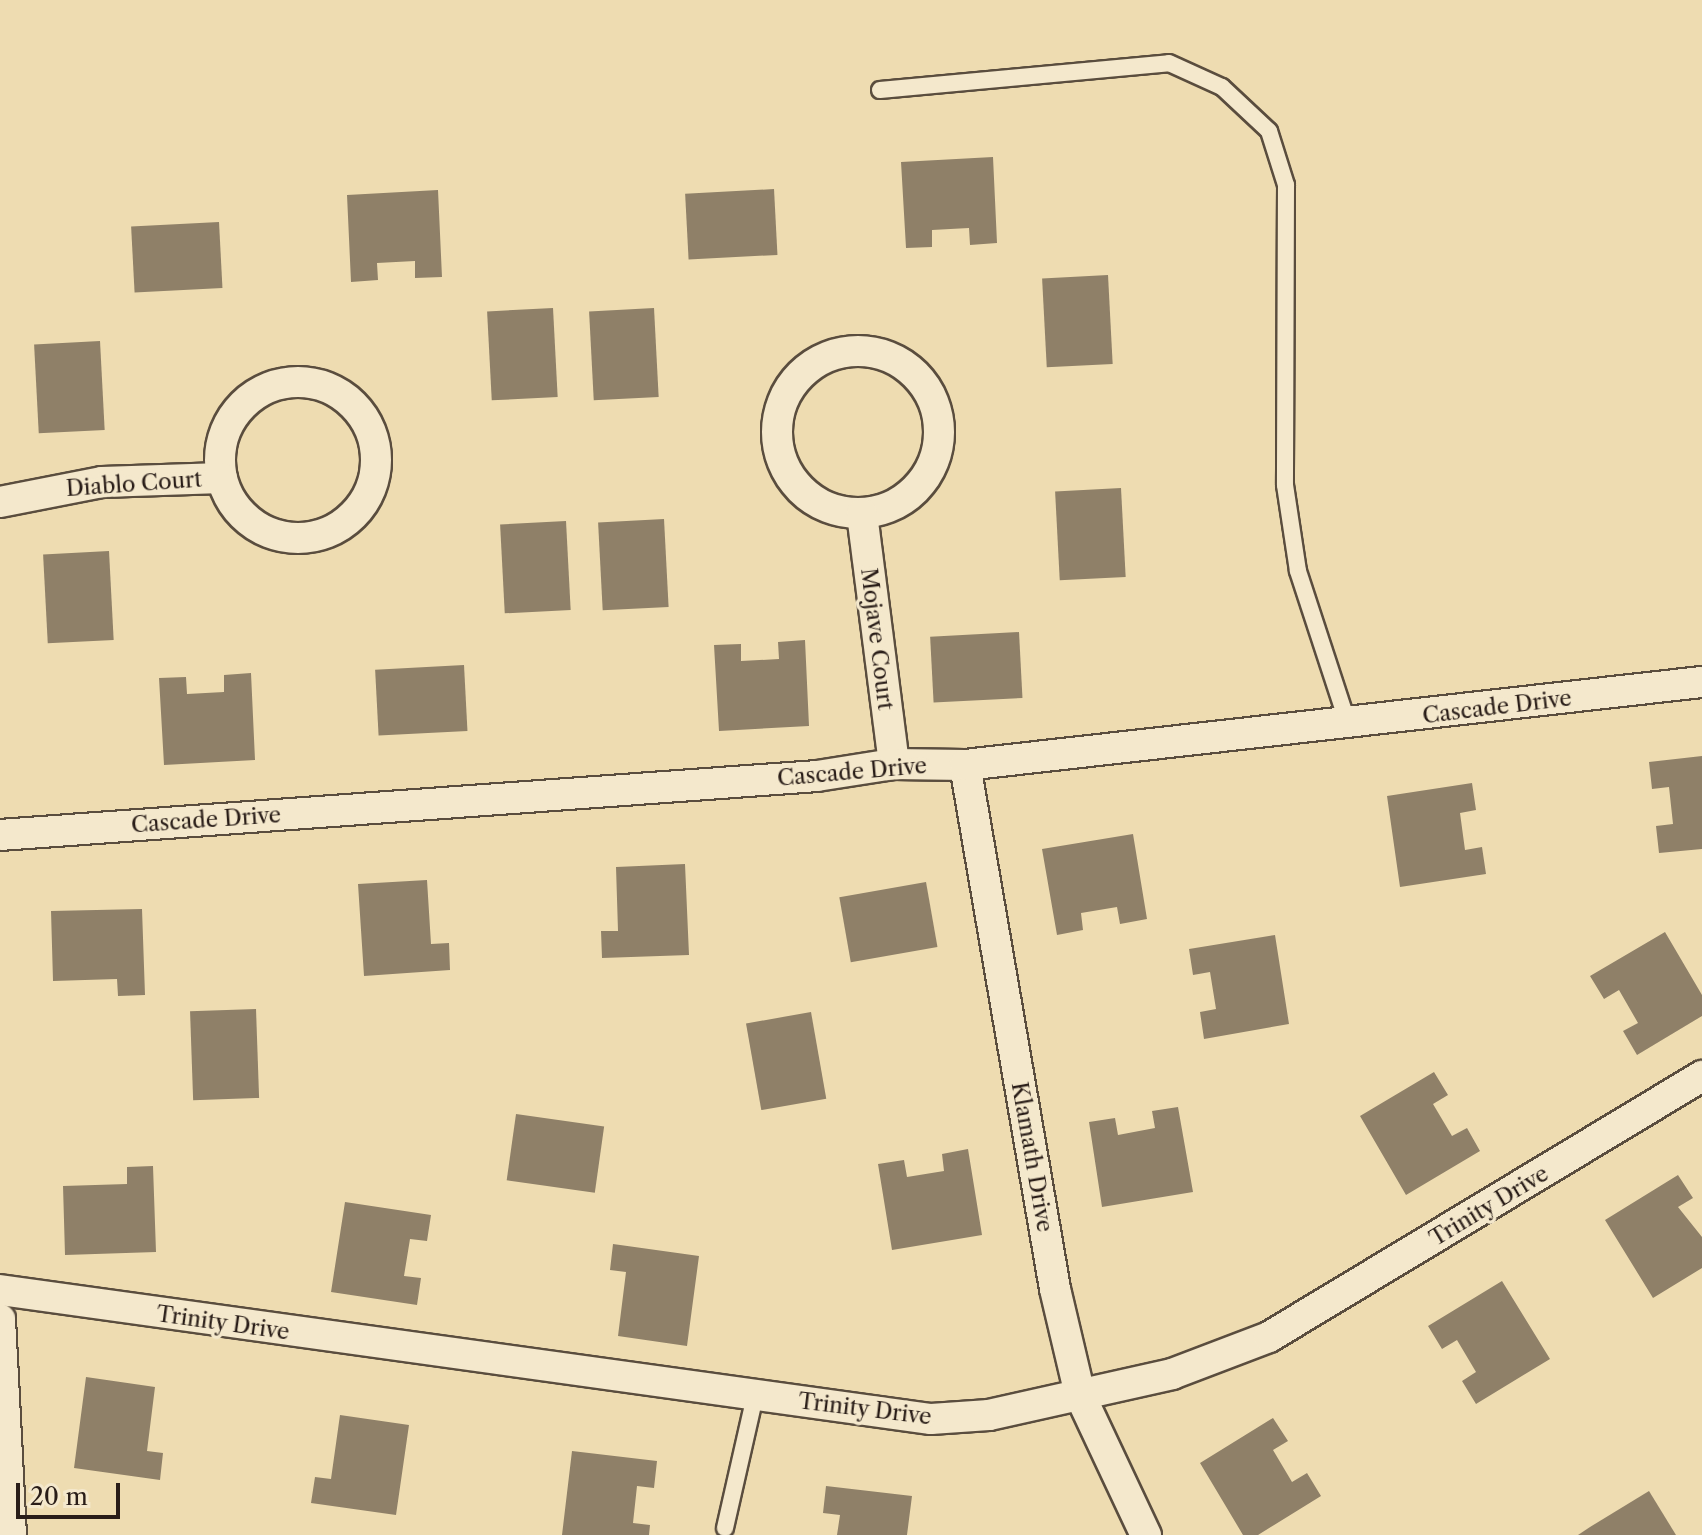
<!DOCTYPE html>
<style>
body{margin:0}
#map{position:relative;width:1702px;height:1535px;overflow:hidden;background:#eedcb1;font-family:"Libre Caslon Text",serif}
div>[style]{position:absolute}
.building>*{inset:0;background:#8f8068;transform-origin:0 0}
.roads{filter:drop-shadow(2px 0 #5a4d3e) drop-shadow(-2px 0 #5a4d3e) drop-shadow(0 2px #5a4d3e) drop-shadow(0 -2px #5a4d3e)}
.service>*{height:16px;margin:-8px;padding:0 8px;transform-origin:8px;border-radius:8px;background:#f4e8cc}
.minor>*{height:30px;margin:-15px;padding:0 15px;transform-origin:15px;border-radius:15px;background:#f4e8cc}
.minor>.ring{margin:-15px;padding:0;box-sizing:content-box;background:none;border:30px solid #f4e8cc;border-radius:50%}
span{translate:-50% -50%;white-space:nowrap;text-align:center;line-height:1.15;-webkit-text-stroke:7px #f4e8cc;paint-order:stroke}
.street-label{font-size:22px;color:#291d18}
.scale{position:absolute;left:16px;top:1483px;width:104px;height:36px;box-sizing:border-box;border:4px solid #291d18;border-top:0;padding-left:10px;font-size:24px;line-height:28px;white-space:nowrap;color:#291d18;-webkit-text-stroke:6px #f4e8cc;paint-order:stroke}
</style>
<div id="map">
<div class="building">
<div style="clip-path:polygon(993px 157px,997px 243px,970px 245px,969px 228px,932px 230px,932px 247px,906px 248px,901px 162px)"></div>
<div style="left:774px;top:189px;width:66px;height:89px;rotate:87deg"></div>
<div style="clip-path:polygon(438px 190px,442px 277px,415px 278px,415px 261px,377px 263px,378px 280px,351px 282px,347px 195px)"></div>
<div style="left:219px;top:222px;width:66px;height:88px;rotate:87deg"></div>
<div style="left:1108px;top:275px;width:89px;height:66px;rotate:87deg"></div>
<div style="left:553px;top:308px;width:89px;height:66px;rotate:87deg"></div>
<div style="left:654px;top:308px;width:89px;height:65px;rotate:87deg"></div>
<div style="left:100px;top:341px;width:89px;height:66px;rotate:87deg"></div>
<div style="left:1121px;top:488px;width:89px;height:66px;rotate:87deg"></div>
<div style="left:664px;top:519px;width:88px;height:66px;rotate:87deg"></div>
<div style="left:566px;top:521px;width:89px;height:66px;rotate:87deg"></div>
<div style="left:109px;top:551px;width:89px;height:66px;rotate:87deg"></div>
<div style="left:1019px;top:632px;width:66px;height:89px;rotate:87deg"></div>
<div style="clip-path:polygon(805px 640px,809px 726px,719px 731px,714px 645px,741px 644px,741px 661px,779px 659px,778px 642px)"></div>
<div style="left:464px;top:665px;width:66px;height:89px;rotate:87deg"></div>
<div style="clip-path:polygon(251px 673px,255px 760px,164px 765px,159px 678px,186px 677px,187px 694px,224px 692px,224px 675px)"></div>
<div style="clip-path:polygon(1702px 756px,1702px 849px,1659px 853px,1656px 826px,1673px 824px,1669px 787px,1652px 789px,1649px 762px)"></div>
<div style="clip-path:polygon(1472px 783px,1476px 810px,1460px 813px,1465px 850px,1482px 847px,1486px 874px,1400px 887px,1387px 796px)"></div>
<div style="clip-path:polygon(1133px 834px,1147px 919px,1120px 924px,1117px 907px,1081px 913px,1083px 930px,1057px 935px,1042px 849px)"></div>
<div style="clip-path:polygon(685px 864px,689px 955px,602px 958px,601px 931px,618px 931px,616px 867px)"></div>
<div style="clip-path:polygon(427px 880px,431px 944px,449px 943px,450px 970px,364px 976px,358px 884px)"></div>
<div style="left:926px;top:882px;width:66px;height:88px;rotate:80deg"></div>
<div style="clip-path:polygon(142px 909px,145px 995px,118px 996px,117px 979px,53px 981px,51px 911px)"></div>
<div style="clip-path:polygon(1665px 932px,1702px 995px,1702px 1016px,1637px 1055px,1623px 1031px,1638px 1023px,1619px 990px,1604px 999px,1590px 976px)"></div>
<div style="clip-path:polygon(1275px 935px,1289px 1024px,1204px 1039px,1200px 1012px,1216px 1009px,1210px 972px,1193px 975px,1189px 949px)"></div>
<div style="left:256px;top:1009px;width:89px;height:66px;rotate:88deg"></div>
<div style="left:811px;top:1012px;width:88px;height:66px;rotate:80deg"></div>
<div style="clip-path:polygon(1434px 1072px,1448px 1095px,1433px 1104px,1452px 1136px,1467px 1128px,1480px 1151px,1406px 1195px,1360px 1116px)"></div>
<div style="clip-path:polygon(1178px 1107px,1193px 1192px,1102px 1207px,1089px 1122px,1115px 1118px,1118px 1135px,1155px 1128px,1152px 1111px)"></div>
<div style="left:516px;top:1114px;width:89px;height:67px;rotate:8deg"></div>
<div style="clip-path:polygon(968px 1149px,982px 1235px,892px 1250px,878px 1164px,904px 1160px,907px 1177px,944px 1171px,942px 1154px)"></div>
<div style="clip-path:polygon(153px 1166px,156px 1252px,65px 1255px,63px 1186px,127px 1184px,127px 1167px)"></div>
<div style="clip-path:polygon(1678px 1175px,1693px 1198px,1678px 1207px,1702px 1237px,1702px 1268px,1653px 1298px,1605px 1220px)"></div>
<div style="clip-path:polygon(345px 1202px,431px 1215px,427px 1241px,410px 1239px,404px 1276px,421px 1278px,417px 1305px,331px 1292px)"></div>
<div style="clip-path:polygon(613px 1244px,699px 1256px,687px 1346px,618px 1336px,626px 1272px,610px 1270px)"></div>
<div style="clip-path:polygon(1502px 1281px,1550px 1359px,1476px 1404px,1462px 1381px,1476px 1372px,1457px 1340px,1442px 1349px,1428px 1326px)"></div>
<div style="clip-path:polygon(86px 1377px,155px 1387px,147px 1451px,163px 1453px,160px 1480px,74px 1468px)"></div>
<div style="clip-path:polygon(340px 1415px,409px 1425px,396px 1515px,311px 1503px,315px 1477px,331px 1479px)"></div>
<div style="clip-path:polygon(1273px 1418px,1288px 1441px,1273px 1450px,1292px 1482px,1307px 1473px,1321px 1496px,1258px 1535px,1243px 1535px,1200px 1463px)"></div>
<div style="clip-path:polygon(572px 1451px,657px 1461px,654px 1488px,637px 1486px,633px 1523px,650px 1525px,649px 1535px,562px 1535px)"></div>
<div style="clip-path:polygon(826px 1486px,912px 1496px,907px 1535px,837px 1535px,840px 1515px,823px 1513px)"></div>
<div style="clip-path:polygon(1649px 1491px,1676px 1535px,1578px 1535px,1590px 1527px)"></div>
</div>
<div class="roads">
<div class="service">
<div style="left:880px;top:90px;width:290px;rotate:-5.3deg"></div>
<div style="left:1169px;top:63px;width:58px;rotate:24.4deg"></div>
<div style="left:1222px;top:87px;width:64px;rotate:43.1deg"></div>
<div style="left:1269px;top:131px;width:57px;rotate:72.5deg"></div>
<div style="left:1286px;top:185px;width:300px;rotate:90.2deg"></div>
<div style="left:1285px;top:485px;width:87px;rotate:81.4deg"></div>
<div style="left:1298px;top:571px;width:161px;rotate:71.9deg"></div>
<div style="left:725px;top:1528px;width:135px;rotate:-77.2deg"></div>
</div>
<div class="minor">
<div class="ring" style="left:777px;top:351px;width:132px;height:132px"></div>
<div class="ring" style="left:220px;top:382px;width:126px;height:126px"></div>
<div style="left:0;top:502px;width:104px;rotate:-11.1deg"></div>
<div style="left:102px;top:482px;width:120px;rotate:-1.9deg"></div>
<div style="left:862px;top:514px;width:252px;rotate:82.7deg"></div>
<div style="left:965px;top:765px;width:532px;rotate:80.25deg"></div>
<div style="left:1055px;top:1289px;width:109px;rotate:76.7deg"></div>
<div style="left:1080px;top:1395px;width:155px;rotate:64.8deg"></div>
<div style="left:0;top:835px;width:819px;rotate:-4.13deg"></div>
<div style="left:817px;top:776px;width:78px;rotate:-8.9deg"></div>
<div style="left:894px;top:764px;width:71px;rotate:0.8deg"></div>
<div style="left:965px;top:765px;width:742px;rotate:-6.43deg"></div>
<div style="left:0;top:1290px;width:940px;rotate:7.89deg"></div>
<div style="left:931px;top:1419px;width:58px;rotate:-3.9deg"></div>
<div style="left:989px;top:1415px;width:188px;rotate:-12.6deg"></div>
<div style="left:1172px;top:1374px;width:104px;rotate:-20.9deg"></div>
<div style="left:1269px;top:1337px;width:506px;rotate:-31.08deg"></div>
<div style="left:0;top:1319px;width:216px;rotate:87.1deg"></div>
</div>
</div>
<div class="street-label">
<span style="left:134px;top:484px;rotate:-4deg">Diablo Court</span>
<span style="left:877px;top:639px;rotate:83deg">Mojave Court</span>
<span style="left:1497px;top:707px;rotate:-7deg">Cascade Drive</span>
<span style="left:852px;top:772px;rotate:-5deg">Cascade Drive</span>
<span style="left:206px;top:820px;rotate:-4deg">Cascade Drive</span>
<span style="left:1032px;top:1157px;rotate:80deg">Klamath Drive</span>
<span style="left:1489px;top:1206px;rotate:-31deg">Trinity Drive</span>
<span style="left:223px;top:1323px;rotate:8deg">Trinity Drive</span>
<span style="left:865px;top:1409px;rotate:7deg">Trinity Drive</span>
</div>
<div class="scale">20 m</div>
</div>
